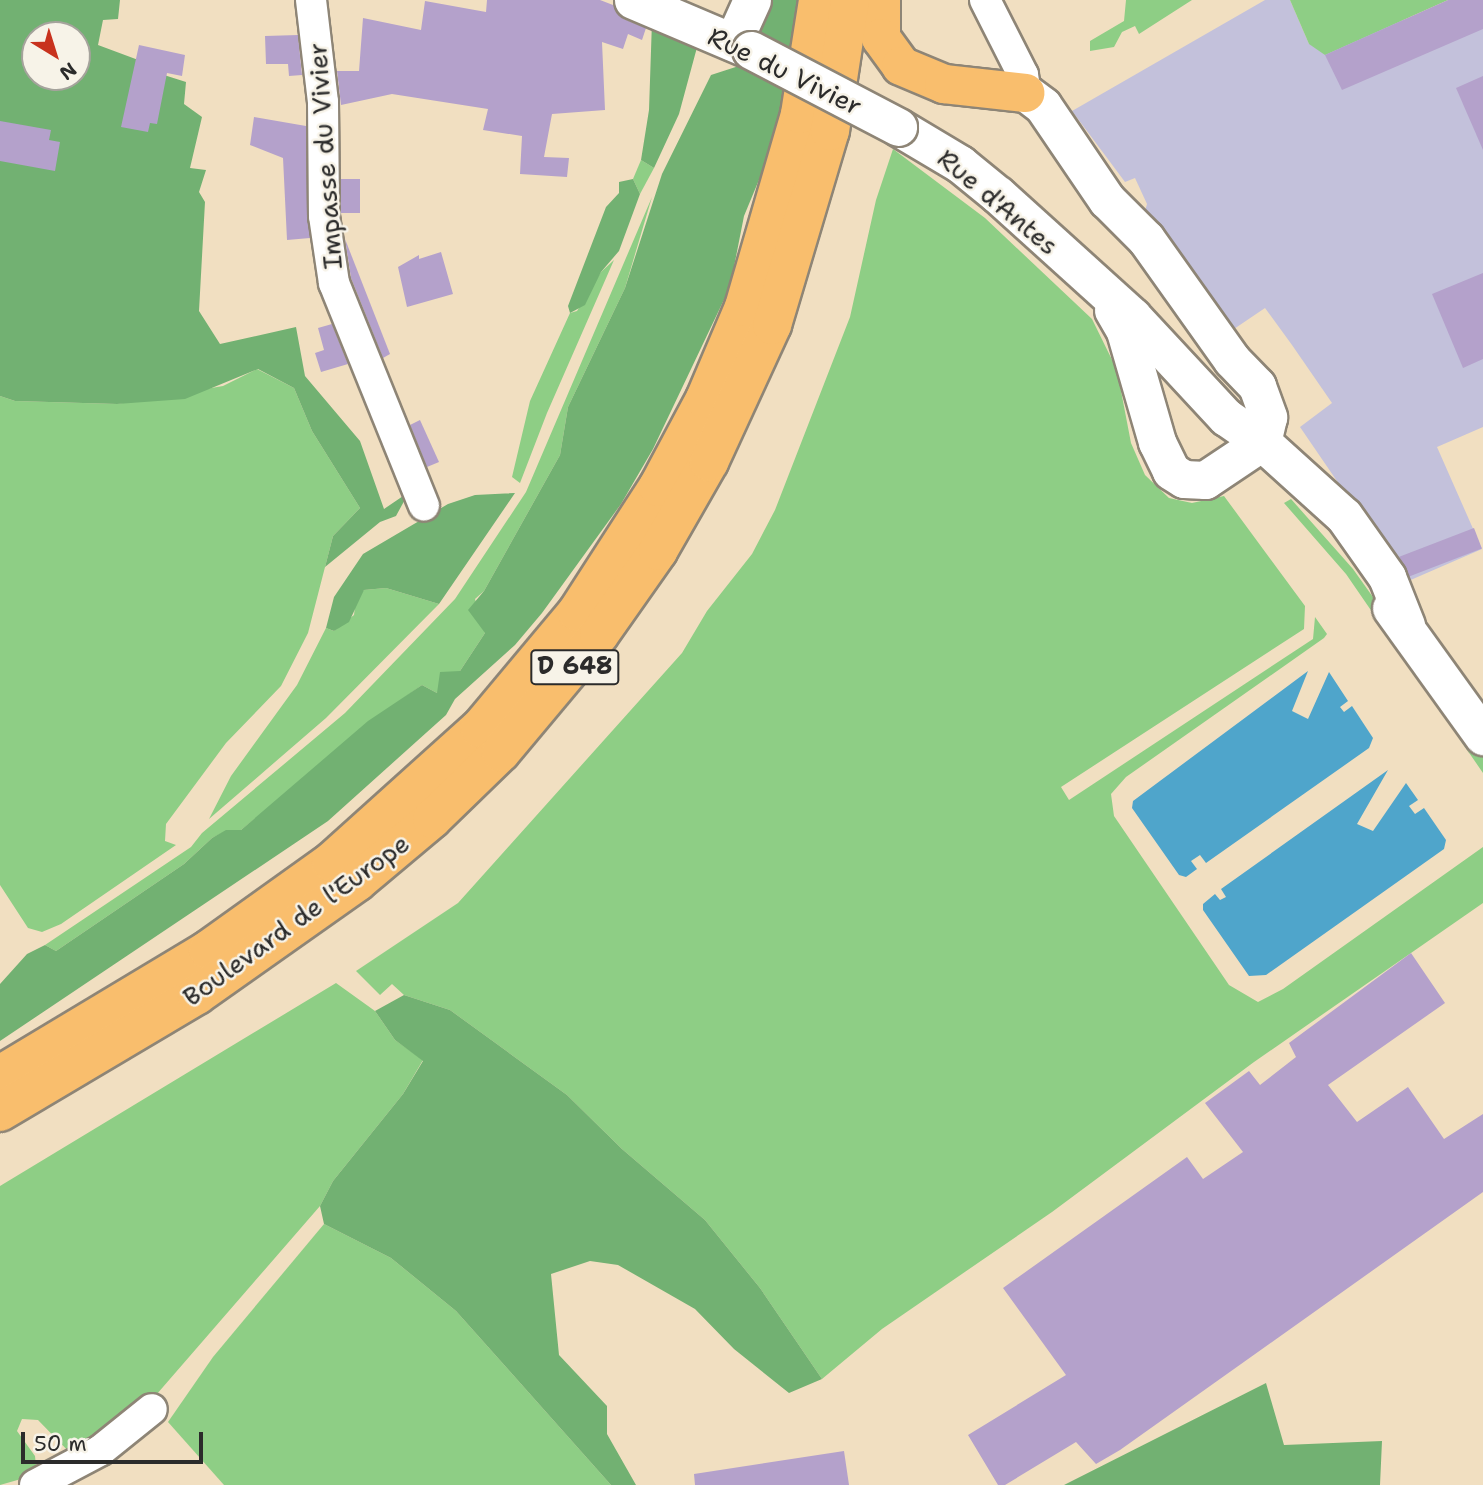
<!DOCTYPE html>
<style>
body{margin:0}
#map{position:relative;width:1483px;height:1485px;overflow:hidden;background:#f1dfc1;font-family:"Shantell Sans",sans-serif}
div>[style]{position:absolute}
.industrial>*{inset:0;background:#c3c1db}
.green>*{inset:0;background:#8ece85}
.forest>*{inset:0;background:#72b172}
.water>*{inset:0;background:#4fa5cb}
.building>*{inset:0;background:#b4a1cb;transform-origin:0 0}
.roads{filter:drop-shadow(2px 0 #8e8576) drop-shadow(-2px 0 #8e8576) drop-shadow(0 2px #8e8576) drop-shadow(0 -2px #8e8576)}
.minor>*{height:30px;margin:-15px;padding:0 15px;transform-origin:15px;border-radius:15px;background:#fff}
.tertiary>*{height:37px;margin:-18.5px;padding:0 18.5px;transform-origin:18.5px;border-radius:18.5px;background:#fff}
.trunk>*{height:38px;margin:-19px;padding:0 19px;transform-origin:19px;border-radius:19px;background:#f9be6d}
.bridges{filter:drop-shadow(2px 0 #8e8576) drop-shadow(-2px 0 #8e8576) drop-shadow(0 2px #8e8576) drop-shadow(0 -2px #8e8576)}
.tertiary-bridge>*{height:37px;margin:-18.5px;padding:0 18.5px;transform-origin:18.5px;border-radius:18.5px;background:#fff}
span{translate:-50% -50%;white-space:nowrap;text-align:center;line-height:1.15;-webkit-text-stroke:5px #f7f3e8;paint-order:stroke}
.shield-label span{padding:2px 5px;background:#f7f3e8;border:2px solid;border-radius:5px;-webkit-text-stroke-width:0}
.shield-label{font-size:24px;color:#2b2b2b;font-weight:700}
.street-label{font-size:26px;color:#2b2b2b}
.north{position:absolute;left:21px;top:21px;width:70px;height:70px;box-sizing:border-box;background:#f7f3e8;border:2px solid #a5a39c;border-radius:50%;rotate:142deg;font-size:19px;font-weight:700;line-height:28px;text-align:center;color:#2b2b2b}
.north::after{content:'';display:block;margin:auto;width:24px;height:32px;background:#c8321e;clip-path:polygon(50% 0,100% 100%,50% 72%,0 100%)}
.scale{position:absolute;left:21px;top:1432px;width:182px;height:32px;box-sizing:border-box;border:4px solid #2b2b2b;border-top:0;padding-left:9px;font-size:21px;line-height:24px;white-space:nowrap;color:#2b2b2b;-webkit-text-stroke:5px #f7f3e8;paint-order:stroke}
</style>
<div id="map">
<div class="industrial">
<div style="clip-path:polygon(1265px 0,1290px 0,1309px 44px,1483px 0,1483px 427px,1437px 447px,1482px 549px,1406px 582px,1300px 427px,1332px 403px,1292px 345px,1265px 308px,1231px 331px,1145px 211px,1147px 204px,1135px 178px,1125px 182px,1072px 111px)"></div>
</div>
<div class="green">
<div style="clip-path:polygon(1126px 0,1192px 0,1139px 34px,1135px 26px,1122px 32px,1114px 47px,1090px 51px,1090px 41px,1124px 21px)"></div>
<div style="clip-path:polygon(1290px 0,1448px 0,1325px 55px,1309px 44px)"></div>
<div style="clip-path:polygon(893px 149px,985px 218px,1092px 319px,1117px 370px,1131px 443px,1145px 475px,1169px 498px,1192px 503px,1224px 496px,1305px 606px,1304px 629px,1061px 787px,1069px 800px,1313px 639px,1315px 617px,1327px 634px,1324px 638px,1126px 777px,1111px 794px,1114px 816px,1229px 985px,1258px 1002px,1283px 989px,1483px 847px,1483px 903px,1254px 1062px,1052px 1212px,882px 1329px,822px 1379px,760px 1288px,705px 1220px,622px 1149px,567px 1095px,450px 1010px,404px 995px,392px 984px,380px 995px,356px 971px,458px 903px,682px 653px,707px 611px,752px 554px,775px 510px,850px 317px,876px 200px)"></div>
<div style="clip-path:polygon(641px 160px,654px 168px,640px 194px,633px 179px)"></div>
<div style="clip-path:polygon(652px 197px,625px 288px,568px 407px,560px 455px,484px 591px,475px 599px,485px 633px,460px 671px,437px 693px,422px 685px,398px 702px,241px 830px,226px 831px,212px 838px,184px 864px,56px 951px,45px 945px,191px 847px,202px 833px,345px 713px,455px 599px,526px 492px)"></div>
<div style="clip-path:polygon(614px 260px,547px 413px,520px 483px,512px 477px,530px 401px,570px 313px,577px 311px,601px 272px)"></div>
<div style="clip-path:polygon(257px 369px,294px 388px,312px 431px,360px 508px,333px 536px,308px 633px,281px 686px,226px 743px,166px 824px,165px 841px,176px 845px,61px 924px,42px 932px,28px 928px,0 885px,0 396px,15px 401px,117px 404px,223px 386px)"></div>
<div style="clip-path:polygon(1291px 499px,1353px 569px,1483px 752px,1483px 773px,1346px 574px,1284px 503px)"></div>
<div style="clip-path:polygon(386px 588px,439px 604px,326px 718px,209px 819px,231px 776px,297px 685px,326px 628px,334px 631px,354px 615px,356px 598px,364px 590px)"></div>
<div style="clip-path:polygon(336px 983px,375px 1011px,395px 1040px,423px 1060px,403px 1094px,333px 1181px,320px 1206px,150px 1402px,75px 1458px,38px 1420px,22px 1419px,17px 1431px,35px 1456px,36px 1466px,28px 1477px,0 1485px,0 1186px)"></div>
<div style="clip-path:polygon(324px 1224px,391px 1258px,456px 1311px,611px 1485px,224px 1485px,168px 1422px,213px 1357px)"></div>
</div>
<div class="forest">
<div style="clip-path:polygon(evenodd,0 0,120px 0,118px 19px,103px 20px,98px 45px,141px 61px,142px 68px,186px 82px,184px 104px,202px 117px,190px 168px,206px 170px,199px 192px,205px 202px,199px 311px,220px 344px,296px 327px,305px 376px,360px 441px,384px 509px,409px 492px,396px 516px,380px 522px,325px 567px,333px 536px,360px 508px,312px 431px,294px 388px,258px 369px,185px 399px,117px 404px,15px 401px,0 396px,0 0,35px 35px,77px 35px,77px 77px,35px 77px,35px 35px)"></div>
<div style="clip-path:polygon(769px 0,798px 0,792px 51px,754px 35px)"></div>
<div style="clip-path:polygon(652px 21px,699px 40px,679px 114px,654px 168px,641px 160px,649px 110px)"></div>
<div style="clip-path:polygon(748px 63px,787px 83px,766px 163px,744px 216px,730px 287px,653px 449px,621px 504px,542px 613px,515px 645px,455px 699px,446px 715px,328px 821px,0 1041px,0 984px,27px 954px,45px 945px,56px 951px,184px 864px,212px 838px,226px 830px,241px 830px,368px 721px,422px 685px,437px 693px,440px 672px,460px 671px,485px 633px,468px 610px,484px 591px,560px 455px,568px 407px,625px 288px,662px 174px,711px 75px)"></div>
<div style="clip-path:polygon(633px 179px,640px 194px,619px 251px,601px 272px,585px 305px,570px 313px,568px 306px,606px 207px,619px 193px,619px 182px)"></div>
<div style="clip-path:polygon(515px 493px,439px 604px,386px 588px,364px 590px,349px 622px,334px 631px,326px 628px,334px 597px,363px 554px,448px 504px,475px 495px)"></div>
<div style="clip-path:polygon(404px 995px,450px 1010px,567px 1095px,622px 1149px,705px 1220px,760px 1288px,822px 1379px,789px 1393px,734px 1349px,695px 1309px,618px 1265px,590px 1261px,551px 1274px,559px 1355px,607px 1406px,607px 1434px,636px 1485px,611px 1485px,456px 1311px,391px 1258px,324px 1224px,320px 1206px,333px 1181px,403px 1094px,423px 1061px,395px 1040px,375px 1011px)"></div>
<div style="clip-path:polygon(1266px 1383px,1284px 1445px,1382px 1441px,1380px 1485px,1064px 1485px)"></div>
</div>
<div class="water">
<div style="clip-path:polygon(1308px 671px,1292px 711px,1308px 719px,1329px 672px,1348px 701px,1340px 707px,1344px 712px,1352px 706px,1373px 738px,1369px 748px,1206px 863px,1200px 855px,1191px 861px,1197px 869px,1186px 877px,1179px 875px,1132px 808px,1133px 801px)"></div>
<div style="clip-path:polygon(1388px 770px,1357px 824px,1373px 831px,1406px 783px,1418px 800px,1409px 806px,1415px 814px,1424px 808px,1446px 840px,1444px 849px,1266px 975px,1249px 976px,1203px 910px,1203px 904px,1215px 894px,1220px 900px,1226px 897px,1221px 889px)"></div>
</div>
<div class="building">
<div style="clip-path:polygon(487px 0,600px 0,613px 5px,624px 19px,646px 28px,642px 40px,628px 34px,623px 49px,602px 42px,605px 110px,552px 114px,544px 157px,569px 158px,567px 177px,520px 174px,522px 136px,483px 130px,488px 109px,392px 94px,341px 105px,337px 71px,359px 71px,363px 18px,421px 30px,425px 1px,486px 12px)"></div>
<div style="clip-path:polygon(1448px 0,1483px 0,1483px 29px,1342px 90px,1325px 55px)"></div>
<div style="clip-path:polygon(298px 35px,302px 75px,289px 76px,288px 64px,266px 64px,265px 36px)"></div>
<div style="clip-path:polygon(139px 45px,185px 55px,182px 76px,167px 73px,157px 124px,150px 123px,148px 132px,121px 127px)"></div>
<div style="clip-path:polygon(1483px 76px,1483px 150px,1456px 88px)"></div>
<div style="clip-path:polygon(254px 117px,306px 126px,310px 238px,287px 240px,283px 158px,250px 145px)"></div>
<div style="clip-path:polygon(0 121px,51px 130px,49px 140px,60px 142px,55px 171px,0 161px)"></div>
<div style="left:341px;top:179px;width:19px;height:34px"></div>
<div style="clip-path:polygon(345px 239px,390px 354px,383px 358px,351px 278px)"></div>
<div style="clip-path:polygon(441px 252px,453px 294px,407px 307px,398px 267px,419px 255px,419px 259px)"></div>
<div style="clip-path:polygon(1483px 273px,1483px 359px,1463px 368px,1432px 294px)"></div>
<div style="clip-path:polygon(332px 324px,348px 364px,321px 372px,315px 353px,324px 350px,318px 328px)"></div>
<div style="clip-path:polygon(420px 420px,439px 462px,427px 467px,410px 425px)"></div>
<div style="left:1474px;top:528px;width:22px;height:80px;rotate:69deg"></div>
<div style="clip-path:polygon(1411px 953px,1445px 1003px,1328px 1085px,1357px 1122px,1408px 1087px,1444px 1139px,1483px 1114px,1483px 1192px,1120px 1450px,1096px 1464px,1076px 1442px,1005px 1485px,998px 1485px,968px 1435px,1066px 1375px,1003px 1288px,1187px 1157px,1203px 1179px,1243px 1152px,1205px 1103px,1249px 1071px,1260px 1085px,1296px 1057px,1289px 1043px)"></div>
<div style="clip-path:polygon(844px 1451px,849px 1485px,695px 1485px,694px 1474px)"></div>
</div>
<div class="roads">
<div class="minor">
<div style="left:311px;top:0;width:103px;rotate:83.3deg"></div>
<div style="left:323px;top:102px;width:114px;rotate:89.5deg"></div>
<div style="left:324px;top:216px;width:68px;rotate:81.5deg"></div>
<div style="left:334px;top:283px;width:240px;rotate:68deg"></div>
<div style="left:985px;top:0;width:84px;rotate:63.1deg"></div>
<div style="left:1023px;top:75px;width:18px;rotate:81deg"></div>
<div style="left:35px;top:1485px;width:75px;rotate:-27.9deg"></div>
<div style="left:101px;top:1450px;width:65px;rotate:-38.8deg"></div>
</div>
<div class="tertiary">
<div style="left:633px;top:0;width:128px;rotate:23deg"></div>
<div style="left:733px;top:42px;width:46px;rotate:-65.7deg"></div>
<div style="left:1026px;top:93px;width:21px;rotate:37deg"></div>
<div style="left:1043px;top:106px;width:114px;rotate:55.8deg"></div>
<div style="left:1107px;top:200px;width:55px;rotate:45deg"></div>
<div style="left:1146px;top:239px;width:148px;rotate:54.6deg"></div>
<div style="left:1232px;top:360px;width:36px;rotate:46deg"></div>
<div style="left:1257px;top:386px;width:33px;rotate:70deg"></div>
<div style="left:1268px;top:417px;width:26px;rotate:103deg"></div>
<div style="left:898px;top:127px;width:72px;rotate:30.8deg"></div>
<div style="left:960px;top:164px;width:49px;rotate:39.2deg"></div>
<div style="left:998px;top:195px;width:181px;rotate:42.1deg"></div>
<div style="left:1132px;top:316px;width:138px;rotate:47.1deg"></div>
<div style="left:1226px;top:417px;width:44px;rotate:34.8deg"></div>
<div style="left:1262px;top:442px;width:110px;rotate:42.1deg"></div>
<div style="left:1344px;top:516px;width:75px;rotate:54.8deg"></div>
<div style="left:1387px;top:577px;width:52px;rotate:68.4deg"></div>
<div style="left:1113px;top:310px;width:24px;rotate:60deg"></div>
<div style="left:1125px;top:331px;width:116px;rotate:73.9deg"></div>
<div style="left:1157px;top:442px;width:32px;rotate:64deg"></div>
<div style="left:1171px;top:471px;width:15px;rotate:32deg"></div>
<div style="left:1184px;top:479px;width:21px;rotate:3deg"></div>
<div style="left:1205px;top:480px;width:69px;rotate:-33.7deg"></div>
<div style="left:1391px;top:608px;width:158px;rotate:54.3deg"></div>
</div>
<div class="trunk">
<div style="left:881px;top:0;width:38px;rotate:90deg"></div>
<div style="left:881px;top:38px;width:34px;rotate:54deg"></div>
<div style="left:901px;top:66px;width:47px;rotate:22.7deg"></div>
<div style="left:944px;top:84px;width:82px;rotate:6.3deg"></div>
<div style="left:0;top:1075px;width:243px;rotate:-31deg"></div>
<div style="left:208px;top:950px;width:151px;rotate:-35.6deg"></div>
<div style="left:331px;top:862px;width:200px;rotate:-42deg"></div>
<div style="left:480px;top:728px;width:151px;rotate:-50.1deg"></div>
<div style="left:577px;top:612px;width:149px;rotate:-57.1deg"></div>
<div style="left:658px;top:487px;width:100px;rotate:-61.9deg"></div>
<div style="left:705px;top:399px;width:100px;rotate:-67deg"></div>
<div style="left:744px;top:307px;width:201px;rotate:-73.8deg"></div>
<div style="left:800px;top:114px;width:115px;rotate:-81deg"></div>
<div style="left:0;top:1112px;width:229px;rotate:-30.7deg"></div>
<div style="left:197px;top:995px;width:196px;rotate:-35.2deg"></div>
<div style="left:357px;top:882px;width:98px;rotate:-40deg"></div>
<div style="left:432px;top:819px;width:96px;rotate:-44.2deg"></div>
<div style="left:501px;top:752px;width:153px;rotate:-50.1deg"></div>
<div style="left:599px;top:635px;width:103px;rotate:-54.9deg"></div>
<div style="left:658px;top:551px;width:103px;rotate:-60.2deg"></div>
<div style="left:709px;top:462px;width:151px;rotate:-65.3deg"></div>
<div style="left:772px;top:325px;width:202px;rotate:-73.4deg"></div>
<div style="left:830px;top:131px;width:133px;rotate:-81.3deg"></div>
</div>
</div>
<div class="bridges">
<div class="tertiary-bridge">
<div style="left:751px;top:50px;width:166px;rotate:27.6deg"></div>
</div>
</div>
<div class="shield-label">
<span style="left:575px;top:667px">D 648</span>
</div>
<div class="street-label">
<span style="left:785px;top:71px;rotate:26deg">Rue du Vivier</span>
<span style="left:325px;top:156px;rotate:-94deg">Impasse du Vivier</span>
<span style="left:998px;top:202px;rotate:40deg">Rue d'Antes</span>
<span style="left:296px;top:920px;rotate:-36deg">Boulevard de l'Europe</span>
</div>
<div class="north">N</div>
<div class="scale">50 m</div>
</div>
